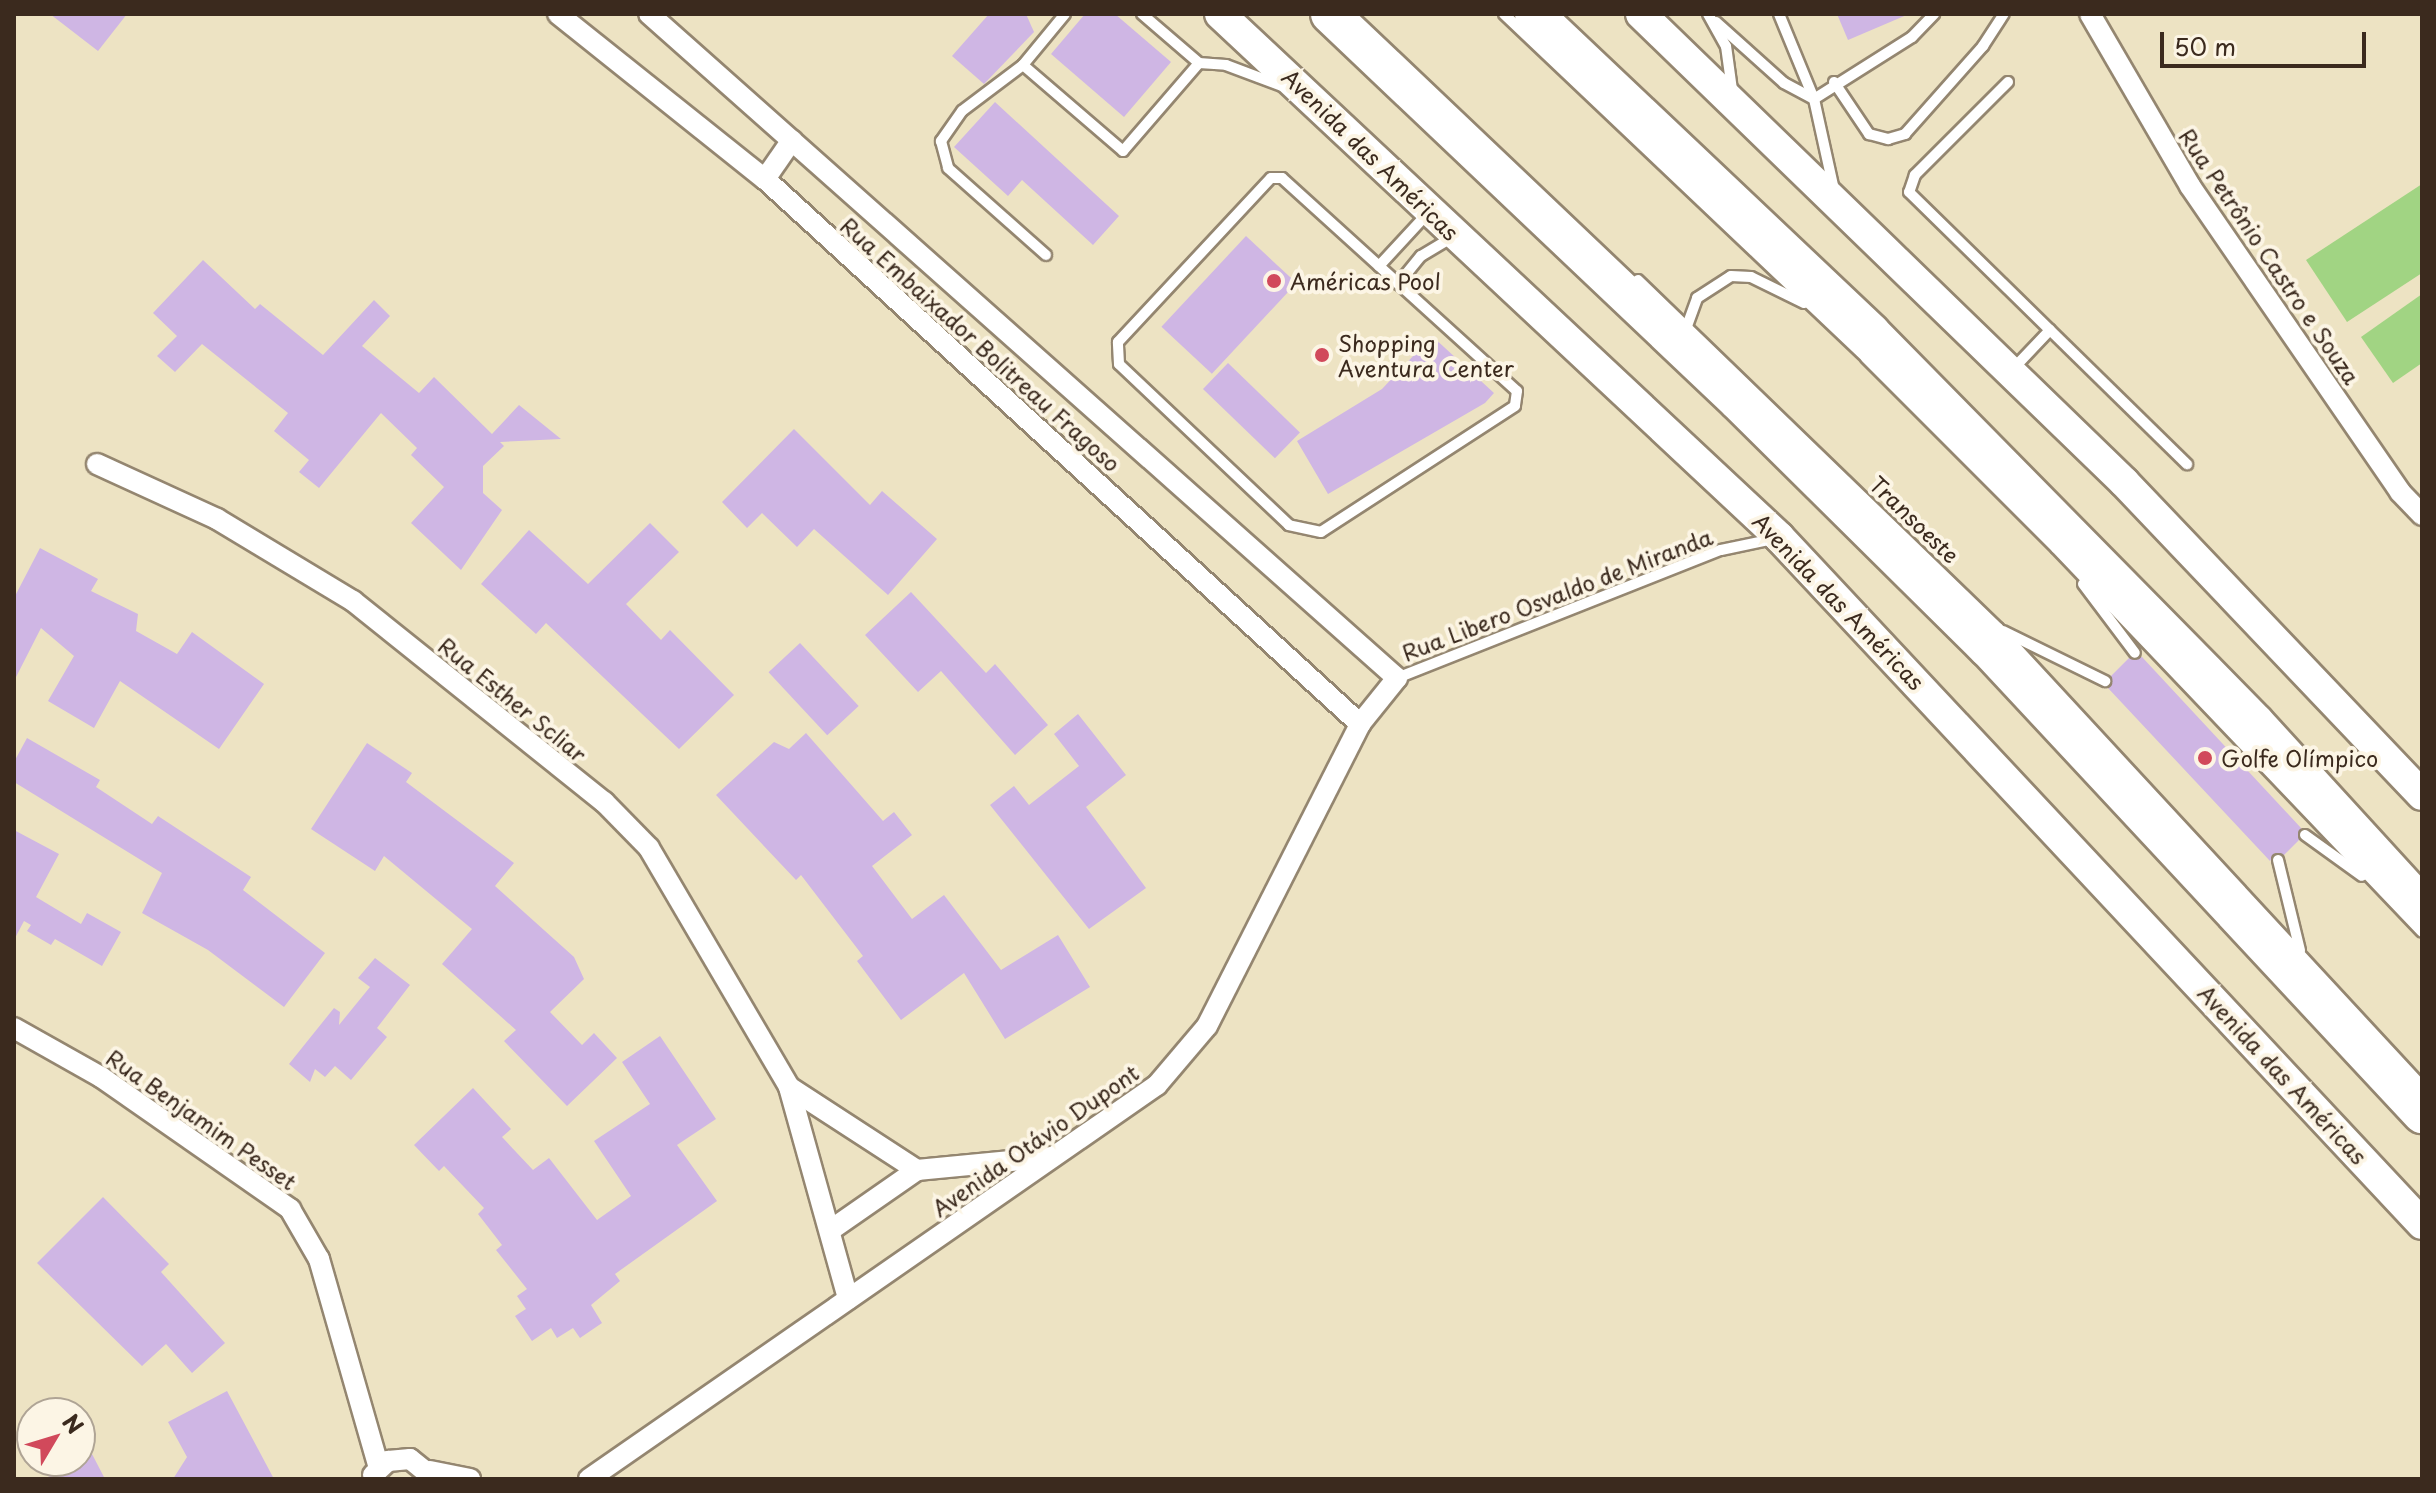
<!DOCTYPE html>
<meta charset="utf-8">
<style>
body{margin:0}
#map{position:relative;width:2436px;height:1493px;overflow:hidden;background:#ede3c3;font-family:"Playpen Sans",sans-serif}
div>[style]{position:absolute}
.green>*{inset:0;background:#a1d483}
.building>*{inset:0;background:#cfb6e4;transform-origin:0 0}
.roads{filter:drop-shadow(2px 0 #948670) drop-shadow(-2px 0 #948670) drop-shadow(0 2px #948670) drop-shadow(0 -2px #948670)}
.lane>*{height:10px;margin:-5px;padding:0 5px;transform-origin:5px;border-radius:5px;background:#fff}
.street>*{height:20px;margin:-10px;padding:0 10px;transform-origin:10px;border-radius:10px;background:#fff}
.secondary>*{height:30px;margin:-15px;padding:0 15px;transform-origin:15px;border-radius:15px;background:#fff}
.highway>*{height:38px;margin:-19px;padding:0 19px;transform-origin:19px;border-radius:19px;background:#fff}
.dots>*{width:22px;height:22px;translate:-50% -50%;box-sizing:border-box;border:4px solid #fcf5e5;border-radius:50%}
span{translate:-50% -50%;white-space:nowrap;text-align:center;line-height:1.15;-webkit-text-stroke:8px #fcf5e5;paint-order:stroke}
.street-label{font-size:22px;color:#3b2a1e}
.poi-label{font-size:22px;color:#3b2a1e}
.left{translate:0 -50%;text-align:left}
.frame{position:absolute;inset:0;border:16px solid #3b2a1e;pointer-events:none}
.north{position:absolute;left:16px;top:1397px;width:80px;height:80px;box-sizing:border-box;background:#fcf5e5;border:2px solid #afa495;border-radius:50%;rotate:52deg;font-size:22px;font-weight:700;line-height:32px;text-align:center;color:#3b2a1e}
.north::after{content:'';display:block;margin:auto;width:28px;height:36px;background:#d1495b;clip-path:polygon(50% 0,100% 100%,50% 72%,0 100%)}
.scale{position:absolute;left:2160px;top:32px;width:206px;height:36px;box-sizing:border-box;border:4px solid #3b2a1e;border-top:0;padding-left:10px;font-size:24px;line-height:28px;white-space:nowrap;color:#3b2a1e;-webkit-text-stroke:6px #fcf5e5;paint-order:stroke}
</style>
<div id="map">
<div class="green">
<div style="clip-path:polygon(2422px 184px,2422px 273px,2347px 322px,2306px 260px)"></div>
<div style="clip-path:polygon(2422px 294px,2422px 363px,2393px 383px,2361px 337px)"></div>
</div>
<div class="building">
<div style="clip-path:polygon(50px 14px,127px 14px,98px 51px)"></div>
<div style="clip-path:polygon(989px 14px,1026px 14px,1034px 32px,984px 84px,952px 56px)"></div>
<div style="clip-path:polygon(1085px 14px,1115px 14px,1171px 62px,1124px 117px,1051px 54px)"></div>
<div style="clip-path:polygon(1837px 14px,1909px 14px,1848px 40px)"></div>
<div style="clip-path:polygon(995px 102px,1119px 216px,1093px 245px,1022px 180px,1008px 196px,954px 147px)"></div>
<div style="left:1246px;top:236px;width:69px;height:124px;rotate:43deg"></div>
<div style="clip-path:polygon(203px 260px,255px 309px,260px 304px,323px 355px,374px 300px,390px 316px,362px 346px,419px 393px,434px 377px,492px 434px,519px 405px,561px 439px,500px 442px,504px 446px,483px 466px,483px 493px,502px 510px,461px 570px,411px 523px,444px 487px,411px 455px,417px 448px,381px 413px,319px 488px,299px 472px,309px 460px,274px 431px,288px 413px,202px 344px,175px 372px,157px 356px,177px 336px,153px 313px)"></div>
<div style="clip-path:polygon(1432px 336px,1494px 393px,1485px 403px,1328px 494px,1297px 441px,1382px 389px)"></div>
<div style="left:1228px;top:363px;width:100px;height:36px;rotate:44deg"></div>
<div style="clip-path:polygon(794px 429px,870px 505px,882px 491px,937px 539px,888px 595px,814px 529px,797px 547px,762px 513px,747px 528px,722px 502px)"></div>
<div style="clip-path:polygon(650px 523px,679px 552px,626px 604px,661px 640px,670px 630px,734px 695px,679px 749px,546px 623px,536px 634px,481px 584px,529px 530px,588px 584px)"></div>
<div style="clip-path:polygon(40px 548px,98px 579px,91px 591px,138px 614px,136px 631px,177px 654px,192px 632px,264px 684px,219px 749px,120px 681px,94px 728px,48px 701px,74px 656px,41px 628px,14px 681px,14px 598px)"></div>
<div style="clip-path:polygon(911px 592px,986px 673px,995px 664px,1048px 725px,1015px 755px,941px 671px,918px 692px,865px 635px)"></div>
<div style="left:800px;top:643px;width:86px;height:43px;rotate:47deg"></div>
<div style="clip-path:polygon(2142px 657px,2301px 828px,2299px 840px,2284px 855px,2275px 853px,2270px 861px,2108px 688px,2111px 676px,2129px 658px)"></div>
<div style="clip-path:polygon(1078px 714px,1126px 775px,1086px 807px,1146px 888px,1089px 929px,990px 805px,1014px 786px,1029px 805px,1079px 766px,1054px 734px)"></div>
<div style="clip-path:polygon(806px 733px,883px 821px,894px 812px,912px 835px,872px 866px,912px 919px,944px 895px,1001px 970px,1058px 935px,1090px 987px,1005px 1039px,964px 973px,901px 1020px,857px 961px,863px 956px,801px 875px,796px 880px,716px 795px,774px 742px,789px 749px)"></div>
<div style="clip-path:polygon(27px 738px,100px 780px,96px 787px,152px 824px,158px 816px,251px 877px,243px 890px,325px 953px,284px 1007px,208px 950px,142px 913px,162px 873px,14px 782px,14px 762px)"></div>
<div style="clip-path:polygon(367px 743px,412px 773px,406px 782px,514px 863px,495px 886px,574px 957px,584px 979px,550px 1012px,582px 1045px,594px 1033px,617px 1058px,567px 1106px,504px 1041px,516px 1030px,442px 964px,472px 929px,384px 856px,375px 871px,311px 829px)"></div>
<div style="clip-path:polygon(14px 830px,59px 854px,36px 897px,81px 924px,87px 913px,121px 932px,102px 966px,55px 939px,51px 945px,27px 931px,31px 925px,24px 921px,14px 940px)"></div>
<div style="clip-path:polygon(375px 958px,410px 985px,377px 1028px,387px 1037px,351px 1080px,335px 1066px,325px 1077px,315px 1069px,310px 1082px,289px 1064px,334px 1008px,340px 1012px,339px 1025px,370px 987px,358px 978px)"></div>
<div style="clip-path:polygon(660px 1036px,716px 1119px,677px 1145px,717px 1201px,615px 1274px,620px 1281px,591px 1305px,602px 1323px,580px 1338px,573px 1328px,557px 1338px,551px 1328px,532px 1341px,515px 1316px,526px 1309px,517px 1296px,527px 1289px,496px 1250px,502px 1245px,478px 1214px,484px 1208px,444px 1166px,439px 1171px,414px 1145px,473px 1088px,511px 1129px,502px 1137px,533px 1170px,549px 1158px,597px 1220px,631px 1196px,594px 1141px,650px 1104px,622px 1062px)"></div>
<div style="clip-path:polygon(103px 1197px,169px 1264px,161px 1272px,225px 1343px,192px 1373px,166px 1344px,142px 1366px,37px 1263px)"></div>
<div style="clip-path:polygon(227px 1391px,274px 1479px,173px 1479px,187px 1457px,168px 1422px)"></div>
<div style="clip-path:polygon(92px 1454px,105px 1479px,44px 1479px,80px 1461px)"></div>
</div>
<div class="roads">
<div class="lane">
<div style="left:1065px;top:14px;width:66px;rotate:129.5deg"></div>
<div style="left:1023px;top:65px;width:132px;rotate:40.7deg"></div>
<div style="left:1123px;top:151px;width:116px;rotate:-49.2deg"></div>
<div style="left:1142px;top:14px;width:75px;rotate:40.7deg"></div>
<div style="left:1199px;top:63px;width:27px;rotate:4deg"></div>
<div style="left:1226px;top:65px;width:60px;rotate:20.6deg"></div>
<div style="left:1504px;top:14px;width:499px;rotate:43.5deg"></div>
<div style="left:1866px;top:358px;width:269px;rotate:45deg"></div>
<div style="left:2056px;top:548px;width:530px;rotate:46.37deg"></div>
<div style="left:1708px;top:14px;width:37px;rotate:61deg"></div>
<div style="left:1726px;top:46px;width:44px;rotate:82.2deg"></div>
<div style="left:1779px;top:14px;width:92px;rotate:67.6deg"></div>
<div style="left:1814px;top:99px;width:93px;rotate:77.6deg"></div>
<div style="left:1716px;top:22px;width:91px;rotate:41.9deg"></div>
<div style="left:1784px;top:83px;width:34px;rotate:28deg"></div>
<div style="left:1814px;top:99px;width:116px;rotate:-32.3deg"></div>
<div style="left:1912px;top:37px;width:32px;rotate:-46deg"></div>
<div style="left:1023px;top:65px;width:76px;rotate:143deg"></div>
<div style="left:962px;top:111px;width:37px;rotate:125deg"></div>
<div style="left:941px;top:141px;width:28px;rotate:75deg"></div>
<div style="left:948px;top:168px;width:131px;rotate:41.6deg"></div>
<div style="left:1834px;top:82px;width:63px;rotate:56.1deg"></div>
<div style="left:1869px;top:134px;width:20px;rotate:15deg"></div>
<div style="left:1888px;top:139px;width:18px;rotate:-16deg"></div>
<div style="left:1905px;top:134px;width:118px;rotate:-48.4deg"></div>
<div style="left:1983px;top:46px;width:38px;rotate:-57deg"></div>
<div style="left:2008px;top:82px;width:132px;rotate:135deg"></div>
<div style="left:1915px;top:175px;width:18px;rotate:109deg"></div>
<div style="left:1909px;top:192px;width:197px;rotate:44.4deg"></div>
<div style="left:1271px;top:178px;width:11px"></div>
<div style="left:1282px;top:178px;width:317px;rotate:42.2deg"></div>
<div style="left:1517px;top:391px;width:15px;rotate:98deg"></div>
<div style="left:1515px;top:406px;width:231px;rotate:147deg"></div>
<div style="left:1321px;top:532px;width:33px;rotate:-168deg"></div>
<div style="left:1289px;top:525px;width:234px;rotate:-136.6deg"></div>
<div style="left:1119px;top:364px;width:22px;rotate:-93deg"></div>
<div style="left:1118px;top:342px;width:224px;rotate:-47deg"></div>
<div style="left:1379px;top:266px;width:71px;rotate:-47.3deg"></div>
<div style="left:1638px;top:280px;width:501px;rotate:44.03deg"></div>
<div style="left:1998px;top:628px;width:624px;rotate:47.21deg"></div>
<div style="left:1398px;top:284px;width:36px;rotate:-51deg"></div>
<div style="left:1421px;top:256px;width:39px;rotate:-31deg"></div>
<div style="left:1687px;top:326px;width:30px;rotate:-70deg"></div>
<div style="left:1697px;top:298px;width:40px;rotate:-32.9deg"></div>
<div style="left:1731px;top:276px;width:20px;rotate:3deg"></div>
<div style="left:1751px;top:277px;width:59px;rotate:26.1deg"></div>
<div style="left:2012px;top:370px;width:55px;rotate:-46.5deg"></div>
<div style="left:2050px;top:330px;width:192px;rotate:44.4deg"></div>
<div style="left:2083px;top:584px;width:86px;rotate:53deg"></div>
<div style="left:2003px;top:631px;width:114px;rotate:26.1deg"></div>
<div style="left:1397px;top:678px;width:348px;rotate:-21.6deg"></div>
<div style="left:1721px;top:550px;width:53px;rotate:-11.9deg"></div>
<div style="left:2305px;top:835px;width:70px;rotate:35.7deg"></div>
<div style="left:2278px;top:860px;width:93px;rotate:76.3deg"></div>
</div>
<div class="street">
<div style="left:558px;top:14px;width:265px;rotate:38.6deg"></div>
<div style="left:765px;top:179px;width:807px;rotate:42.49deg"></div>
<div style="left:2090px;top:14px;width:199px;rotate:59.8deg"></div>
<div style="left:2190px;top:186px;width:371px;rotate:55.5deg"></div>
<div style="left:2400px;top:492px;width:32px;rotate:46deg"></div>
<div style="left:765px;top:179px;width:47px;rotate:-55.3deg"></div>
<div style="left:97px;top:464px;width:132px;rotate:24.6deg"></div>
<div style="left:217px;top:519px;width:159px;rotate:31.1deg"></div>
<div style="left:353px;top:601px;width:322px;rotate:38.7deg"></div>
<div style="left:604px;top:802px;width:64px;rotate:45.6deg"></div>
<div style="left:649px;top:848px;width:277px;rotate:59.6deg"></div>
<div style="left:789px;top:1087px;width:220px;rotate:74.4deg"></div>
<div style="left:14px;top:1028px;width:100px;rotate:29.4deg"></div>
<div style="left:101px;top:1077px;width:231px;rotate:34.9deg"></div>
<div style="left:290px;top:1209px;width:58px;rotate:59.9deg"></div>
<div style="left:319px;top:1259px;width:217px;rotate:74deg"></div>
<div style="left:789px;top:1087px;width:153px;rotate:33deg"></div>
<div style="left:917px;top:1170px;width:136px;rotate:-5.5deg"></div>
<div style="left:832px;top:1229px;width:103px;rotate:-34.8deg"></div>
<div style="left:430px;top:1471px;width:41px;rotate:11.3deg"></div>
<div style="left:373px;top:1475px;width:21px;rotate:-43deg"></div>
<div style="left:388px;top:1461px;width:22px;rotate:-5deg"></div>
<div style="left:410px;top:1459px;width:32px;rotate:39deg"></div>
<div style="left:589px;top:1479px;width:691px;rotate:-34.75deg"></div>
<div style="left:1157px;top:1085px;width:77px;rotate:-49.7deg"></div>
<div style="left:1207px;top:1026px;width:339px;rotate:-63.1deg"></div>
<div style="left:1360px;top:724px;width:59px;rotate:-51.2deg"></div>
<div style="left:1397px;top:678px;width:1000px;rotate:-138.4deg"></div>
</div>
<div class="secondary">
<div style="left:1220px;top:14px;width:766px;rotate:43.09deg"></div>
<div style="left:1779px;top:537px;width:941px;rotate:46.89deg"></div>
<div style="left:1641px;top:14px;width:673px;rotate:44.1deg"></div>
<div style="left:2124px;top:482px;width:432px;rotate:46.4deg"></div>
</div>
<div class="highway">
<div style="left:1330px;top:14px;width:562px;rotate:43.49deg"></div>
<div style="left:1738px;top:401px;width:351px;rotate:44.7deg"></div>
<div style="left:1988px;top:648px;width:637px;rotate:47.04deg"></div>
<div style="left:1534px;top:14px;width:464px;rotate:43.4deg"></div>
<div style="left:1871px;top:333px;width:547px;rotate:45.44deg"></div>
<div style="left:2255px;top:723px;width:248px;rotate:47.6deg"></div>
</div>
</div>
<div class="dots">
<div style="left:1274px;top:281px;background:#d1495b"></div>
<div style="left:1322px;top:355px;background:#d1495b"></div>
<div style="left:2205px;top:758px;background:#d1495b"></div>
</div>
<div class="street-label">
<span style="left:1371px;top:154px;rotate:44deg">Avenida das Américas</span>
<span style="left:2270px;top:256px;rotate:56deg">Rua Petrônio Castro e Souza</span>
<span style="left:981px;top:344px;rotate:42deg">Rua Embaixador Bolitreau Fragoso</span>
<span style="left:1915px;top:519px;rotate:44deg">Transoeste</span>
<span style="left:1557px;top:594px;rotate:-21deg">Rua Libero Osvaldo de Miranda</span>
<span style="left:1839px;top:601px;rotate:46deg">Avenida das Américas</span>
<span style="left:513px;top:699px;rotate:39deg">Rua Esther Scliar</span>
<span style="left:2283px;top:1074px;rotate:47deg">Avenida das Américas</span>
<span style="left:202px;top:1119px;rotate:35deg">Rua Benjamim Pesset</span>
<span style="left:1035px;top:1140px;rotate:-35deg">Avenida Otávio Dupont</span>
</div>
<div class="poi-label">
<span class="left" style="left:1290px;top:281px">Américas Pool</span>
<span class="left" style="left:1338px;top:355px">Shopping<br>Aventura Center</span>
<span class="left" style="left:2221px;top:758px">Golfe Olímpico</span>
</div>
<div class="frame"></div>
<div class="north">N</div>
<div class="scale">50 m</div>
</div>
